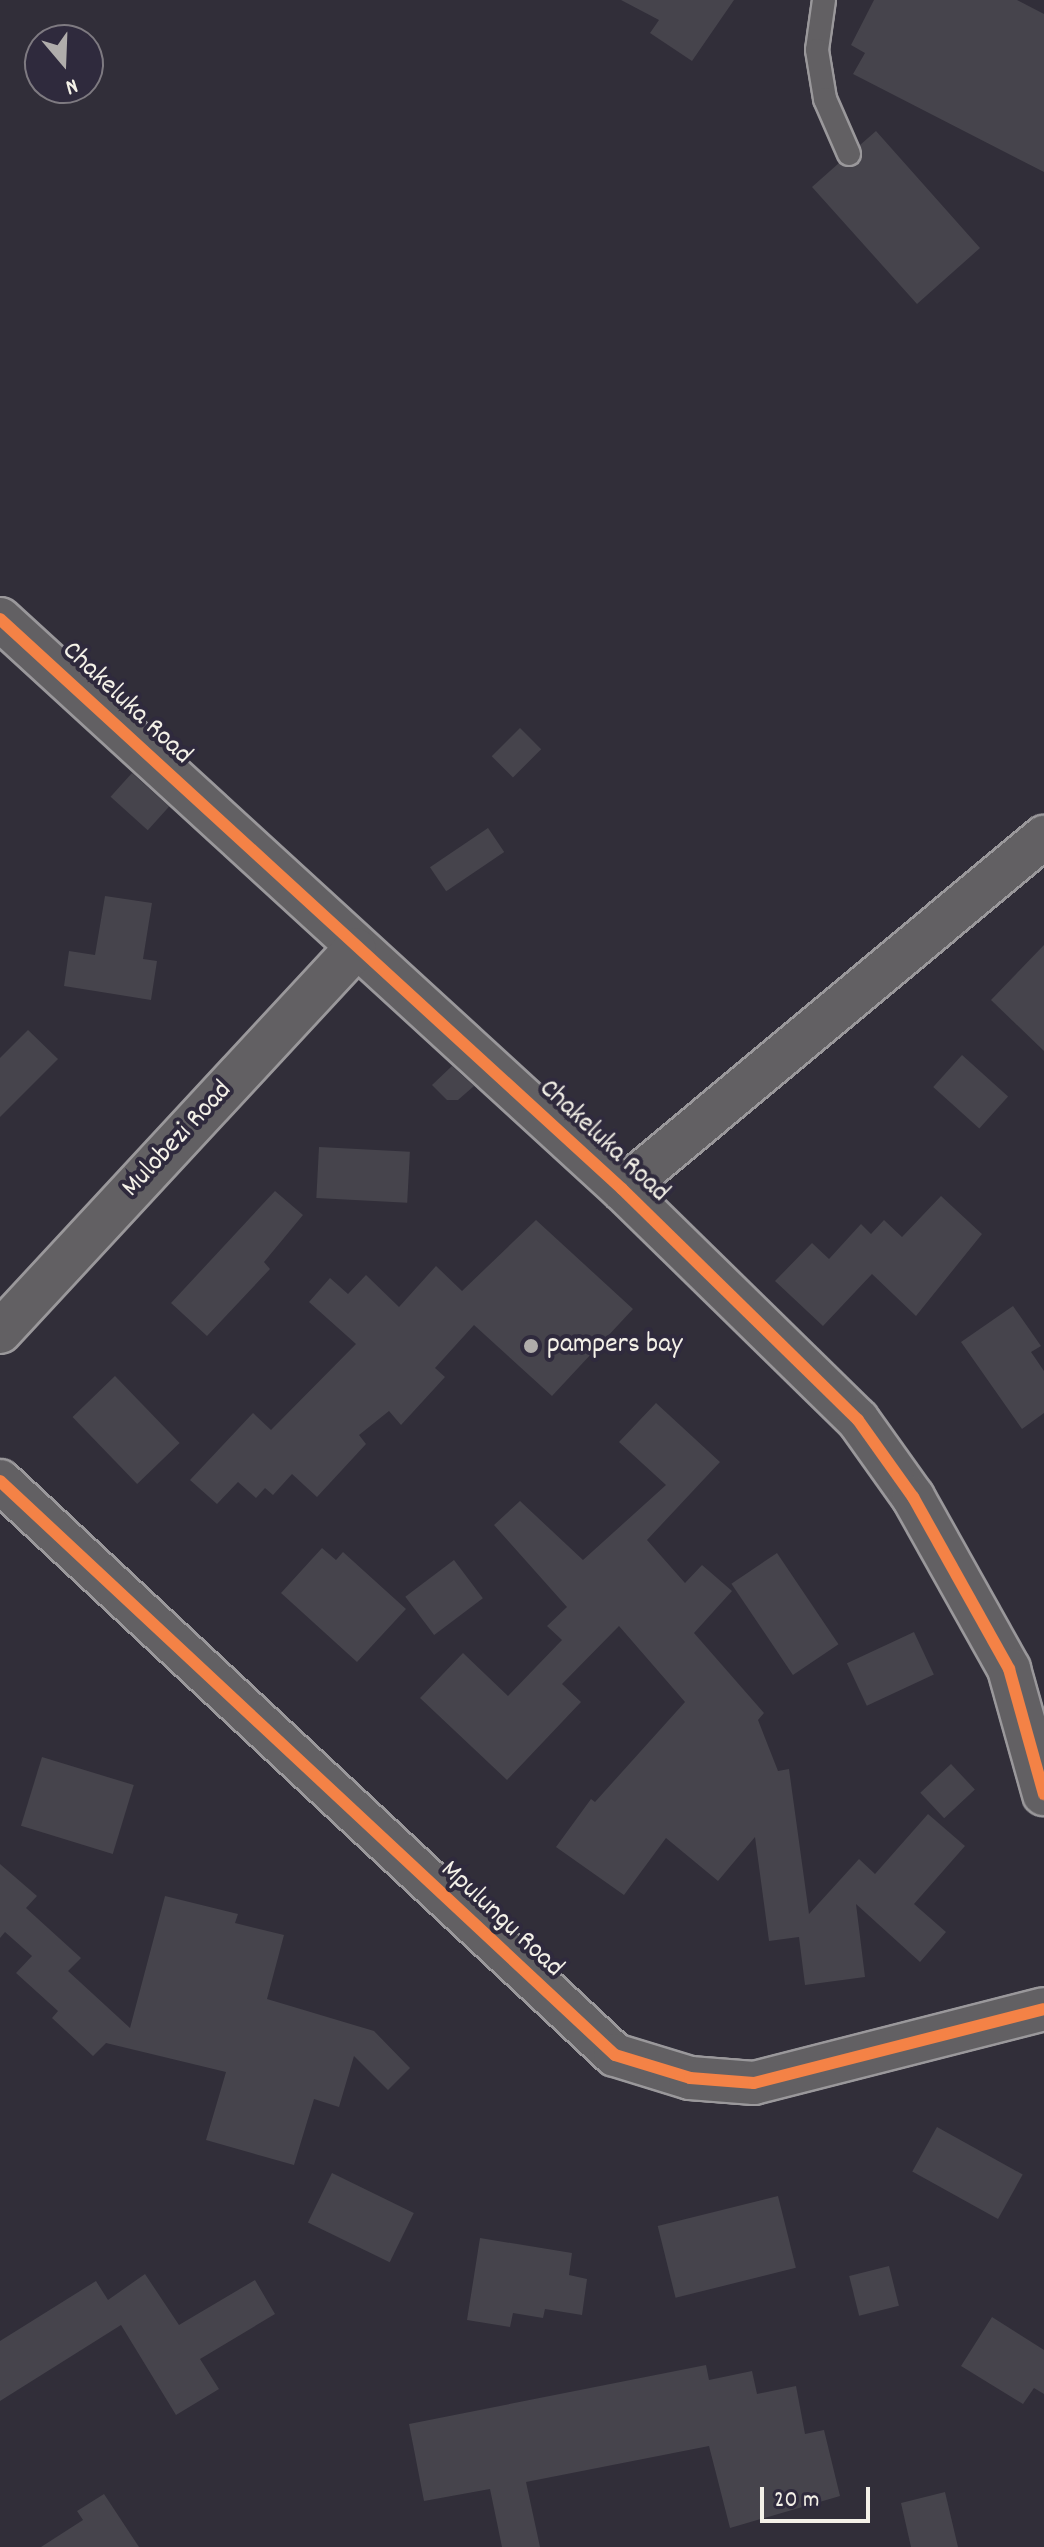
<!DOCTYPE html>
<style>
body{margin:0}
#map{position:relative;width:1044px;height:2547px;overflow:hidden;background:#312e39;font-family:Dekko,sans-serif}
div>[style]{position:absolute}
.building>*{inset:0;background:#46444c;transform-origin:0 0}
.roads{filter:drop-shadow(2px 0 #9a989b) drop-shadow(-2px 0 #9a989b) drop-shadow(0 2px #9a989b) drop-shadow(0 -2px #9a989b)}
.lane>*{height:22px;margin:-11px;padding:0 11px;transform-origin:11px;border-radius:11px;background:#626063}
.street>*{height:42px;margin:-21px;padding:0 21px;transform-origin:21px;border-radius:21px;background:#626063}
.cycleway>*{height:12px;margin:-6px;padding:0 6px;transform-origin:6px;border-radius:6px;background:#f48246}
.dots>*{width:22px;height:22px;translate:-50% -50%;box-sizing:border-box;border:4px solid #2f2a3d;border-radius:50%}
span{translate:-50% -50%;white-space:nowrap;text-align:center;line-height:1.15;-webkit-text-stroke:8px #2f2a3d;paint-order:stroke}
.street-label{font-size:28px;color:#f4f1e8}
.poi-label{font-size:28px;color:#f4f1e8}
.left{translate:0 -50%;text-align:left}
.north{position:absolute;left:24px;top:24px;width:80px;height:80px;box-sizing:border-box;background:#2f2a3d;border:2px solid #7e7a81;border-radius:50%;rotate:161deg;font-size:22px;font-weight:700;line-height:32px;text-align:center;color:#f4f1e8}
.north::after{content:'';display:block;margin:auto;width:28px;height:36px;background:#b0adab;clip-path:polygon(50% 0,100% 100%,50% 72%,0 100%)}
.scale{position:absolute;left:760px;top:2487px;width:110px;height:36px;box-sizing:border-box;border:4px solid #f4f1e8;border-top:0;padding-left:10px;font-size:24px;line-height:28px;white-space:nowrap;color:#f4f1e8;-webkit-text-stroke:6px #2f2a3d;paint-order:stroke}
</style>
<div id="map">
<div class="building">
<div style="clip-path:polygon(621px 0,734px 0,692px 61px,650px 33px,659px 20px)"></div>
<div style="clip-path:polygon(874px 0,1017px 0,1044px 14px,1044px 172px,853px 74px,865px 53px,851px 45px)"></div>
<div style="clip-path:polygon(876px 131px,980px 248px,917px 304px,812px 187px,839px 163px,860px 163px,860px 145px)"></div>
<div style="left:520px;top:728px;width:30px;height:40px;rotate:45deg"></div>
<div style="left:132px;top:773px;width:50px;height:32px;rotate:42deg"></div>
<div style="left:488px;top:828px;width:29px;height:70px;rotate:56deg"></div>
<div style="clip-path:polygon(105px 896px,152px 903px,143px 959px,157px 961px,151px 1000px,64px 986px,69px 951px,95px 955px)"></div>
<div style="clip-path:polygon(1044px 945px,1044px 1051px,991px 1000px)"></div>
<div style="clip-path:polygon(28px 1030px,58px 1059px,0 1117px,0 1058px)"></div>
<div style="left:962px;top:1055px;width:62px;height:43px;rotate:42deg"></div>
<div style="clip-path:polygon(452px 1066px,474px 1086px,458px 1100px,447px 1100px,432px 1085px)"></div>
<div style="left:319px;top:1147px;width:91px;height:51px;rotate:3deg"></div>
<div style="clip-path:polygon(275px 1191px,303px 1215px,264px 1262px,270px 1269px,207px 1336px,171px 1303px)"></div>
<div style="clip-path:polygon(941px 1196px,982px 1234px,916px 1316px,872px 1274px,823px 1326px,775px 1281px,812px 1243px,829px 1259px,861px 1224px,871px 1234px,884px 1220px,902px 1237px)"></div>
<div style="clip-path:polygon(536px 1220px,633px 1309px,552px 1396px,474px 1325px,435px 1368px,445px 1377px,401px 1425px,389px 1411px,359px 1435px,366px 1444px,317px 1497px,292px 1474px,273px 1495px,265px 1488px,256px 1498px,238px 1482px,217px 1504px,190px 1480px,253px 1413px,271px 1430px,356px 1344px,309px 1302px,330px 1278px,348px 1294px,366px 1275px,399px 1307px,436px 1266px,462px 1291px)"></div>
<div style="clip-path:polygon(1013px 1306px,1041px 1346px,1031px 1352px,1044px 1371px,1044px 1413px,1022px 1429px,961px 1342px)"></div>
<div style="left:115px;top:1376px;width:93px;height:59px;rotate:46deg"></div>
<div style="clip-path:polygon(656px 1403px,720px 1462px,647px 1540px,685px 1583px,702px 1565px,732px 1591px,694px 1633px,764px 1713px,758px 1720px,778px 1771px,789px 1769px,809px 1914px,859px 1859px,875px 1874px,928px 1814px,965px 1846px,914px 1904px,946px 1932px,920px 1962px,856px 1904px,865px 1977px,805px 1985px,799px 1937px,769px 1941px,755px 1837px,718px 1881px,666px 1838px,624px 1895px,556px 1847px,591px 1799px,595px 1802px,685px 1702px,619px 1626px,562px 1684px,581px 1702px,507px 1780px,420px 1698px,463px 1653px,508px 1696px,562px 1640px,547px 1626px,567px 1607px,494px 1525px,520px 1501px,583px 1560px,666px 1485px,619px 1442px)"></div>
<div style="clip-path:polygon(322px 1548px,336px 1560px,343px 1552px,406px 1609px,357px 1662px,281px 1593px)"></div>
<div style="left:777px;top:1553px;width:110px;height:55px;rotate:56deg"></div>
<div style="left:454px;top:1560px;width:48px;height:61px;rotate:53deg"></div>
<div style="left:914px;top:1632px;width:47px;height:74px;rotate:65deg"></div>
<div style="left:42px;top:1757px;width:96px;height:72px;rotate:17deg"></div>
<div style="left:951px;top:1764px;width:35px;height:42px;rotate:47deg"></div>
<div style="clip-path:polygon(0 1864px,37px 1896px,26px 1908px,81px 1958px,68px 1971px,130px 2028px,165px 1896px,238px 1914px,235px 1923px,284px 1935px,267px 1999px,374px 2031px,410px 2068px,388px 2090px,354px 2056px,339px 2107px,314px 2099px,294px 2165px,206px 2140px,226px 2072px,106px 2043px,93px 2056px,52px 2018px,58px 2011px,16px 1973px,32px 1956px,5px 1932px,0 1938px)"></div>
<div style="left:937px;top:2127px;width:98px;height:51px;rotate:29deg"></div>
<div style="left:332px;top:2173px;width:91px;height:55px;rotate:26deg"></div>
<div style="left:778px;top:2196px;width:74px;height:124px;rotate:76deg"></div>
<div style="clip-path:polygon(480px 2238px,572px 2253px,569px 2275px,587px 2279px,582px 2315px,545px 2309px,543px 2318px,513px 2313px,510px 2327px,467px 2320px)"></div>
<div style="left:889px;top:2266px;width:41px;height:41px;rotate:76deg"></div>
<div style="clip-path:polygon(145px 2274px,179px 2325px,255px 2280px,275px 2314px,200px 2359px,219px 2389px,176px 2415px,121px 2325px,0 2401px,0 2341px,96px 2281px,108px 2300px)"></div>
<div style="clip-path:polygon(992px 2317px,1044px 2350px,1044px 2394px,1034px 2388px,1023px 2404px,961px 2366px)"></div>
<div style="clip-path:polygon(706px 2365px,709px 2380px,752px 2371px,757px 2394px,796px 2386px,805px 2434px,824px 2430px,840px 2496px,730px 2528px,709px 2446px,526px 2482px,540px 2547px,502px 2547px,490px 2489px,424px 2501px,409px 2424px)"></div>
<div style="clip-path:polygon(945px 2492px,958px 2547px,911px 2547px,901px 2503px)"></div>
<div style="clip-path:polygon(104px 2494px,139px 2547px,41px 2547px,83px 2520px,77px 2511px)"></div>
</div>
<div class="roads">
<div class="lane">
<div style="left:824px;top:0;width:50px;rotate:98deg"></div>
<div style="left:817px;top:50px;width:50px;rotate:80.7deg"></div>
<div style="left:825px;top:99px;width:60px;rotate:66.4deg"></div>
</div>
<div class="street">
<div style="left:0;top:619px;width:844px;rotate:42.5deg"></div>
<div style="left:622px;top:1189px;width:330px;rotate:44.4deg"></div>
<div style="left:858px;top:1420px;width:95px;rotate:54.5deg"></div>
<div style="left:913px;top:1497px;width:197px;rotate:60.8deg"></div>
<div style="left:1009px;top:1669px;width:130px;rotate:74.4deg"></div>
<div style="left:622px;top:1189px;width:550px;rotate:-39.83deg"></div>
<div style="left:0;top:1332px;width:522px;rotate:-47.17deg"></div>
<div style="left:0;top:1481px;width:841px;rotate:43.03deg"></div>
<div style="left:615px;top:2055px;width:78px;rotate:17deg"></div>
<div style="left:690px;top:2078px;width:64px;rotate:4.5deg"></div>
<div style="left:754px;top:2083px;width:299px;rotate:-14.3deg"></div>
</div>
</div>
<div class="cycleway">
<div style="left:0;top:619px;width:844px;rotate:42.5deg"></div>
<div style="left:622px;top:1189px;width:330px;rotate:44.4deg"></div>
<div style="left:858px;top:1420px;width:95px;rotate:54.5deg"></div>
<div style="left:913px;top:1497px;width:197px;rotate:60.8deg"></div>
<div style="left:1009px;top:1669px;width:130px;rotate:74.4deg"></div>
<div style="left:0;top:1481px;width:841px;rotate:43.03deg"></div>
<div style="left:615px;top:2055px;width:78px;rotate:17deg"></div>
<div style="left:690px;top:2078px;width:64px;rotate:4.5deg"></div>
<div style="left:754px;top:2083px;width:299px;rotate:-14.3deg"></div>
</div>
<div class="dots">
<div style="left:531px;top:1346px;background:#b0adab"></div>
</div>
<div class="street-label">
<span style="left:126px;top:704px;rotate:43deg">Chakeluka Road</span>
<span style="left:178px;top:1140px;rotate:-47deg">Mulobezi Road</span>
<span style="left:603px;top:1142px;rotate:43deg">Chakeluka Road</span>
<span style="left:501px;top:1920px;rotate:43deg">Mpulungu Road</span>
</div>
<div class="poi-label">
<span class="left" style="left:547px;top:1346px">pampers bay</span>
</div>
<div class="north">N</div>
<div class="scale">20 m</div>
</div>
